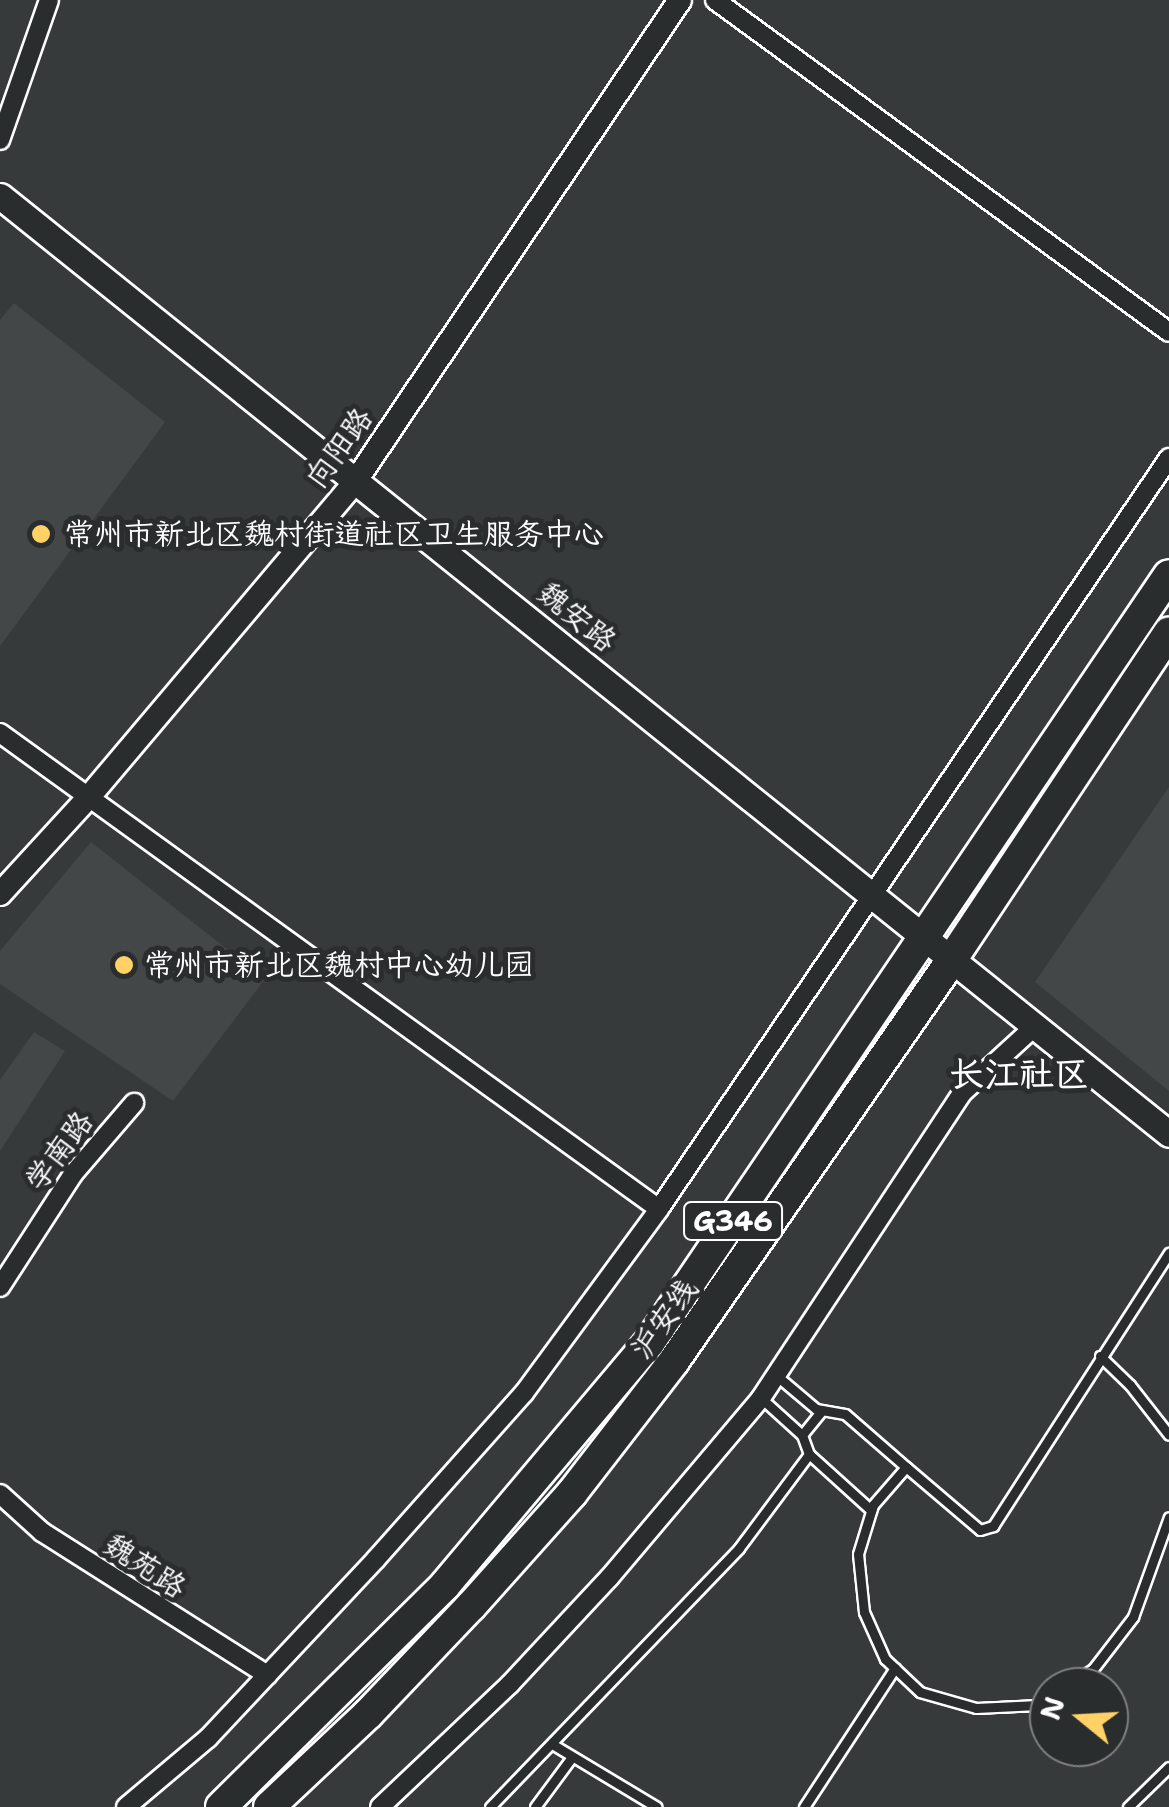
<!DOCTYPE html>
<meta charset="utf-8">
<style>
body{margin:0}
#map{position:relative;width:1169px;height:1807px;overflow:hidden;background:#373a3b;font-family:"Shantell Sans","LXGW WenKai TC",sans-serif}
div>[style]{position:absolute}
.built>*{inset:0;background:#444748}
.roads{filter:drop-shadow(2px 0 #fff) drop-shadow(-2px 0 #fff) drop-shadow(0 2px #fff) drop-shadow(0 -2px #fff)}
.service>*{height:9px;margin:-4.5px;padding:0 4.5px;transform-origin:4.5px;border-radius:4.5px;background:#2a2d2e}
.minor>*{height:18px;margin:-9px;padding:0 9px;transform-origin:9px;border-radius:9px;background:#2a2d2e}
.tertiary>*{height:22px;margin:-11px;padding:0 11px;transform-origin:11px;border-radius:11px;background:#2a2d2e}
.secondary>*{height:25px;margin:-12.5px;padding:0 12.5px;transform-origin:12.5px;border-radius:12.5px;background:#2a2d2e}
.trunk>*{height:30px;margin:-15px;padding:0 15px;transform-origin:15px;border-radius:15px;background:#2a2d2e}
.dots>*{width:28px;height:28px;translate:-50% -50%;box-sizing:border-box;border:5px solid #2a2d2e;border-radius:50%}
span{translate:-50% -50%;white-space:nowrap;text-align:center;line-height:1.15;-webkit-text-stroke:10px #2a2d2e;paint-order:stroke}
.shield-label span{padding:2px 8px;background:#2a2d2e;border:2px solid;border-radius:8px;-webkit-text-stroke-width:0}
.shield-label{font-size:28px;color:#fff;font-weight:700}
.street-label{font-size:30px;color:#fff}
.poi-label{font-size:30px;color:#fff}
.left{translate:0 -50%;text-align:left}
.quarter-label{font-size:35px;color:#fff;font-weight:700}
.north{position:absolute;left:1029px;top:1667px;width:100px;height:100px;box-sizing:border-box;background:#2a2d2e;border:2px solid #7f8182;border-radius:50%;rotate:288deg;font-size:28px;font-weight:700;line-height:40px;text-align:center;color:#fff}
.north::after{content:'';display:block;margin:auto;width:35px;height:45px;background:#ffd166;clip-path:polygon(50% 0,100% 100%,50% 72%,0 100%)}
</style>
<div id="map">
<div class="built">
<div style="clip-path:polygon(14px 303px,165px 422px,0 646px,0 320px)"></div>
<div style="clip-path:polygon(1169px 787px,1169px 1091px,1035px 982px)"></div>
<div style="clip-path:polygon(91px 842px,265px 979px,173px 1101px,0 984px,0 951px)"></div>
<div style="clip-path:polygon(34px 1032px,65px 1051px,0 1151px,0 1080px)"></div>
</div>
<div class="roads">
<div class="service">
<div style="left:1100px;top:1356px;width:42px;rotate:44deg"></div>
<div style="left:1130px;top:1385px;width:63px;rotate:52deg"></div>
<div style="left:777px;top:1376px;width:51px;rotate:40.2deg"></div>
<div style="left:816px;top:1409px;width:29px;rotate:10deg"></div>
<div style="left:845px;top:1414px;width:81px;rotate:41deg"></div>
<div style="left:761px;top:1398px;width:55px;rotate:42.1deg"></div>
<div style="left:802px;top:1435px;width:20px;rotate:70deg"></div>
<div style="left:809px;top:1454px;width:84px;rotate:42.1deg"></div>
<div style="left:802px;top:1435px;width:32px;rotate:-51deg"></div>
<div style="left:1066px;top:1687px;width:32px;rotate:-34deg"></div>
<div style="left:1093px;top:1669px;width:66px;rotate:-52.4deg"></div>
<div style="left:1133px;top:1617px;width:106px;rotate:-70.2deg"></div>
<div style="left:1049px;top:1698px;width:13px;rotate:148deg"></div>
<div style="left:1038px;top:1705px;width:62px;rotate:177.2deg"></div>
<div style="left:976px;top:1708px;width:58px;rotate:-164.1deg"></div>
<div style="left:920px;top:1692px;width:48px;rotate:-136.7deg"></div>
<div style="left:885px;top:1659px;width:51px;rotate:-114.1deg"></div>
<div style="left:864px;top:1612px;width:58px;rotate:-95.9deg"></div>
<div style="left:858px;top:1554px;width:51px;rotate:-73deg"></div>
<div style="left:873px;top:1505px;width:50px;rotate:-49deg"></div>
<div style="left:906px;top:1467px;width:97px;rotate:40.4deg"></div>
<div style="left:980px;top:1530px;width:14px;rotate:-17deg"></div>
<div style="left:993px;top:1526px;width:325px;rotate:-57.2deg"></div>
<div style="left:552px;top:1744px;width:122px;rotate:31deg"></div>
<div style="left:490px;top:1807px;width:359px;rotate:-46.1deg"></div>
<div style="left:739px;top:1548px;width:117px;rotate:-53.3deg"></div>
<div style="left:535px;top:1807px;width:62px;rotate:-53.5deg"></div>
<div style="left:804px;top:1807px;width:166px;rotate:-56.8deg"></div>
<div style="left:1128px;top:1807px;width:57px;rotate:-44.3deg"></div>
</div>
<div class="minor">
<div style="left:715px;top:0;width:562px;rotate:36.18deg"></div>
<div style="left:0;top:140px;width:148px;rotate:-70.7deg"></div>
<div style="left:0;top:733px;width:813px;rotate:35.84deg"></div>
<div style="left:0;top:1287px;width:135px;rotate:-57.1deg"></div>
<div style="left:73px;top:1174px;width:94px;rotate:-49.3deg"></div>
<div style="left:0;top:1494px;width:57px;rotate:42.1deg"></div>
<div style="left:42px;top:1532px;width:267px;rotate:32.4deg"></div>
<div style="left:126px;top:1807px;width:107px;rotate:-40.1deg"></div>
<div style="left:208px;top:1738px;width:245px;rotate:-46.8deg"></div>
<div style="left:376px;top:1559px;width:222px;rotate:-48.3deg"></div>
<div style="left:524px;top:1393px;width:228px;rotate:-53.7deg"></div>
<div style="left:659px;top:1209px;width:908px;rotate:-55.82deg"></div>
<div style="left:380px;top:1807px;width:179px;rotate:-43.4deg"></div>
<div style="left:510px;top:1684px;width:145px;rotate:-47deg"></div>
<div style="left:609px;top:1578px;width:236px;rotate:-49.8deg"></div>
<div style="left:761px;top:1398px;width:365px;rotate:-56.6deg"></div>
<div style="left:962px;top:1093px;width:99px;rotate:-42.5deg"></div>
</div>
<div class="tertiary">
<div style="left:0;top:894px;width:130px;rotate:-47.5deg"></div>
<div style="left:88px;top:798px;width:414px;rotate:-49.8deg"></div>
<div style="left:355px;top:482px;width:581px;rotate:-56.01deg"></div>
</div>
<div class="secondary">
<div style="left:0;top:196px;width:1499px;rotate:38.74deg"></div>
</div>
<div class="trunk">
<div style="left:221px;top:1807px;width:315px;rotate:-44.7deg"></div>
<div style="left:445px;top:1585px;width:317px;rotate:-49.9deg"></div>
<div style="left:649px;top:1343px;width:927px;rotate:-55.9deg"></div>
<div style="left:269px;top:1807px;width:136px;rotate:-43.2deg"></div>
<div style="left:368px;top:1714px;width:149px;rotate:-46.4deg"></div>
<div style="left:471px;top:1606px;width:152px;rotate:-48.2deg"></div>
<div style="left:572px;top:1493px;width:167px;rotate:-52.3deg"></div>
<div style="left:674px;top:1361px;width:489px;rotate:-55.3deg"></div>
<div style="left:952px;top:959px;width:392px;rotate:-56.4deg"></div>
</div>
</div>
<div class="dots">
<div style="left:41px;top:534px;background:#ffd166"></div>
<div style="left:124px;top:965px;background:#ffd166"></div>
</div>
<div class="shield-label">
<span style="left:733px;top:1221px">G346</span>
</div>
<div class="street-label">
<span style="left:339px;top:448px;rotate:-54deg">向阳路</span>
<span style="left:577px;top:617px;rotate:39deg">魏安路</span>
<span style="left:59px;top:1151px;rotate:-53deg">学南路</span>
<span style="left:664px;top:1319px;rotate:-54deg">沪安线</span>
<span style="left:145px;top:1566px;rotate:33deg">魏苑路</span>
</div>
<div class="poi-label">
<span class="left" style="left:64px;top:534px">常州市新北区魏村街道社区卫生服务中心</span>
<span class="left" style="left:144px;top:965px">常州市新北区魏村中心幼儿园</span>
</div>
<div class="quarter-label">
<span style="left:1019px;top:1074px">长江社区</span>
</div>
<div class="north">N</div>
</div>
